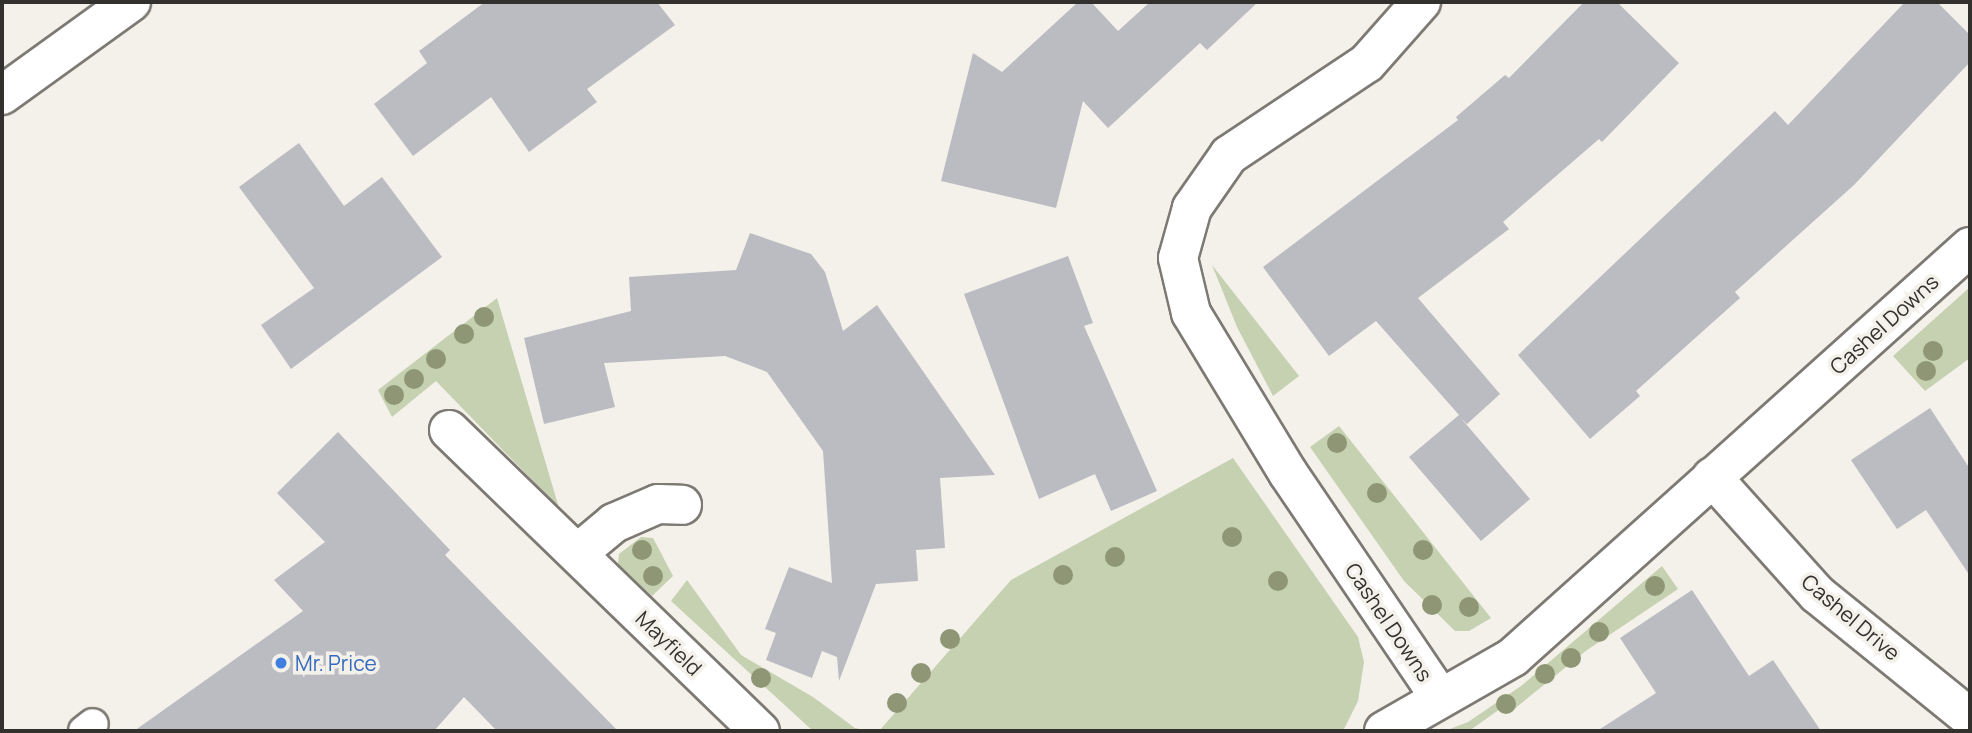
<!DOCTYPE html>
<style>
body{margin:0}
#map{position:relative;width:1972px;height:733px;overflow:hidden;background:#f4f1ea;font-family:Manrope,sans-serif}
div>[style]{position:absolute}
.green>*{inset:0;background:#c5d1b1}
.building>*{inset:0;background:#bbbbc2}
.roads{filter:drop-shadow(2px 0 #7d7973) drop-shadow(-2px 0 #7d7973) drop-shadow(0 2px #7d7973) drop-shadow(0 -2px #7d7973)}
.service>*{height:30px;margin:-15px;padding:0 15px;transform-origin:15px;border-radius:15px;background:#fff}
.minor>*{height:38px;margin:-19px;padding:0 19px;transform-origin:19px;border-radius:19px;background:#fff}
.secondary>*{height:38px;margin:-19px;padding:0 19px;transform-origin:19px;border-radius:19px;background:#fff}
.trees>*{width:20px;height:20px;margin:-10px;border-radius:50%;background:#8e9675}
.dots>*{width:19px;height:19px;translate:-50% -50%;box-sizing:border-box;border:4px solid #f4f1ea;border-radius:50%}
span{translate:-50% -50%;white-space:nowrap;text-align:center;line-height:1.15;-webkit-text-stroke:7px #f4f1ea;paint-order:stroke}
.street-label{font-size:21px;color:#32312e}
.shop-label{font-size:21px;color:#366cbe}
.left{translate:0 -50%;text-align:left}
.frame{position:absolute;inset:0;border:4px solid #32312e;pointer-events:none}
</style>
<div id="map">
<div class="green">
<div style="clip-path:polygon(1212px 265px,1299px 376px,1273px 396px,1237px 327px)"></div>
<div style="clip-path:polygon(1970px 287px,1970px 358px,1925px 391px,1893px 356px)"></div>
<div style="clip-path:polygon(497px 298px,559px 508px,436px 381px,392px 417px,378px 390px)"></div>
<div style="clip-path:polygon(1339px 426px,1491px 618px,1469px 631px,1455px 631px,1404px 581px,1310px 447px)"></div>
<div style="clip-path:polygon(1233px 458px,1358px 637px,1364px 662px,1358px 701px,1343px 731px,879px 731px,1011px 580px)"></div>
<div style="clip-path:polygon(641px 537px,653px 538px,673px 576px,652px 596px,618px 564px,619px 554px)"></div>
<div style="clip-path:polygon(1662px 566px,1678px 589px,1587px 650px,1513px 710px,1500px 709px,1469px 731px,1445px 731px,1468px 722px,1521px 686px)"></div>
<div style="clip-path:polygon(687px 580px,741px 655px,813px 697px,855px 728px,871px 731px,813px 731px,671px 601px)"></div>
</div>
<div class="building">
<div style="clip-path:polygon(485px 2px,657px 2px,675px 25px,587px 89px,597px 102px,529px 152px,491px 97px,413px 156px,374px 104px,427px 63px,419px 51px)"></div>
<div style="clip-path:polygon(1078px 2px,1091px 2px,1118px 31px,1150px 2px,1258px 2px,1207px 50px,1200px 43px,1108px 128px,1083px 101px,1056px 208px,941px 181px,973px 53px,1002px 72px)"></div>
<div style="clip-path:polygon(1584px 2px,1617px 2px,1679px 63px,1602px 142px,1599px 139px,1503px 222px,1509px 229px,1418px 298px,1500px 394px,1467px 424px,1460px 417px,1530px 499px,1481px 541px,1409px 457px,1459px 415px,1376px 321px,1329px 356px,1263px 267px,1458px 120px,1456px 117px,1505px 75px,1509px 78px)"></div>
<div style="clip-path:polygon(1905px 2px,1937px 2px,1970px 35px,1970px 62px,1854px 185px,1735px 292px,1740px 298px,1636px 391px,1640px 396px,1590px 439px,1518px 355px,1775px 111px,1788px 125px)"></div>
<div style="clip-path:polygon(299px 143px,344px 206px,382px 177px,442px 257px,291px 369px,261px 325px,314px 288px,239px 187px)"></div>
<div style="clip-path:polygon(750px 233px,811px 254px,825px 272px,843px 331px,877px 305px,995px 475px,940px 478px,945px 548px,916px 550px,918px 581px,876px 584px,839px 681px,837px 657px,822px 651px,812px 678px,766px 660px,776px 633px,765px 629px,789px 567px,832px 583px,823px 451px,767px 372px,725px 356px,604px 363px,615px 407px,544px 424px,524px 338px,631px 311px,629px 277px,736px 270px)"></div>
<div style="clip-path:polygon(1068px 256px,1093px 323px,1084px 326px,1157px 491px,1111px 511px,1095px 474px,1039px 499px,964px 294px)"></div>
<div style="clip-path:polygon(1930px 408px,1970px 469px,1970px 576px,1926px 510px,1897px 529px,1851px 460px)"></div>
<div style="clip-path:polygon(338px 432px,450px 550px,445px 555px,618px 731px,497px 731px,464px 697px,434px 731px,134px 731px,303px 611px,274px 580px,325px 542px,277px 493px)"></div>
<div style="clip-path:polygon(1692px 590px,1749px 676px,1773px 660px,1821px 731px,1597px 731px,1656px 693px,1620px 638px)"></div>
</div>
<div class="roads">
<div class="service">
<div style="left:84px;top:731px;width:11px;rotate:-38deg"></div>
</div>
<div class="minor">
<div style="left:1421px;top:2px;width:81px;rotate:131.5deg"></div>
<div style="left:1367px;top:63px;width:166px;rotate:146.3deg"></div>
<div style="left:1229px;top:155px;width:65px;rotate:124.9deg"></div>
<div style="left:1192px;top:208px;width:52px;rotate:105.6deg"></div>
<div style="left:1178px;top:258px;width:57px;rotate:76.7deg"></div>
<div style="left:1191px;top:313px;width:187px;rotate:58.8deg"></div>
<div style="left:1288px;top:473px;width:269px;rotate:55.9deg"></div>
<div style="left:449px;top:430px;width:433px;rotate:44.1deg"></div>
<div style="left:1712px;top:477px;width:157px;rotate:48.1deg"></div>
<div style="left:1817px;top:594px;width:197px;rotate:39deg"></div>
<div style="left:578px;top:553px;width:47px;rotate:-39.8deg"></div>
<div style="left:614px;top:523px;width:48px;rotate:-23.4deg"></div>
<div style="left:658px;top:504px;width:24px;rotate:2deg"></div>
<div style="left:1384px;top:731px;width:149px;rotate:-29.8deg"></div>
<div style="left:1513px;top:657px;width:614px;rotate:-41.9deg"></div>
</div>
<div class="secondary">
<div style="left:2px;top:95px;width:159px;rotate:-35.8deg"></div>
</div>
</div>
<div class="trees">
<div style="left:484px;top:317px"></div>
<div style="left:464px;top:334px"></div>
<div style="left:1933px;top:351px"></div>
<div style="left:436px;top:359px"></div>
<div style="left:1926px;top:371px"></div>
<div style="left:414px;top:379px"></div>
<div style="left:394px;top:395px"></div>
<div style="left:1337px;top:443px"></div>
<div style="left:1377px;top:493px"></div>
<div style="left:1232px;top:537px"></div>
<div style="left:642px;top:550px"></div>
<div style="left:1423px;top:550px"></div>
<div style="left:1115px;top:557px"></div>
<div style="left:1063px;top:575px"></div>
<div style="left:653px;top:576px"></div>
<div style="left:1278px;top:581px"></div>
<div style="left:1655px;top:586px"></div>
<div style="left:1432px;top:605px"></div>
<div style="left:1469px;top:607px"></div>
<div style="left:1599px;top:632px"></div>
<div style="left:950px;top:639px"></div>
<div style="left:1571px;top:658px"></div>
<div style="left:921px;top:673px"></div>
<div style="left:1545px;top:674px"></div>
<div style="left:761px;top:678px"></div>
<div style="left:897px;top:703px"></div>
<div style="left:1506px;top:704px"></div>
</div>
<div class="dots">
<div style="left:281px;top:663px;background:#3f7fe0"></div>
</div>
<div class="street-label">
<span style="left:1884px;top:324px;rotate:-42deg">Cashel Downs</span>
<span style="left:1851px;top:617px;rotate:40deg">Cashel Drive</span>
<span style="left:1389px;top:622px;rotate:56deg">Cashel Downs</span>
<span style="left:669px;top:643px;rotate:44deg">Mayfield</span>
</div>
<div class="shop-label">
<span class="left" style="left:295px;top:663px">Mr. Price</span>
</div>
<div class="frame"></div>
</div>
